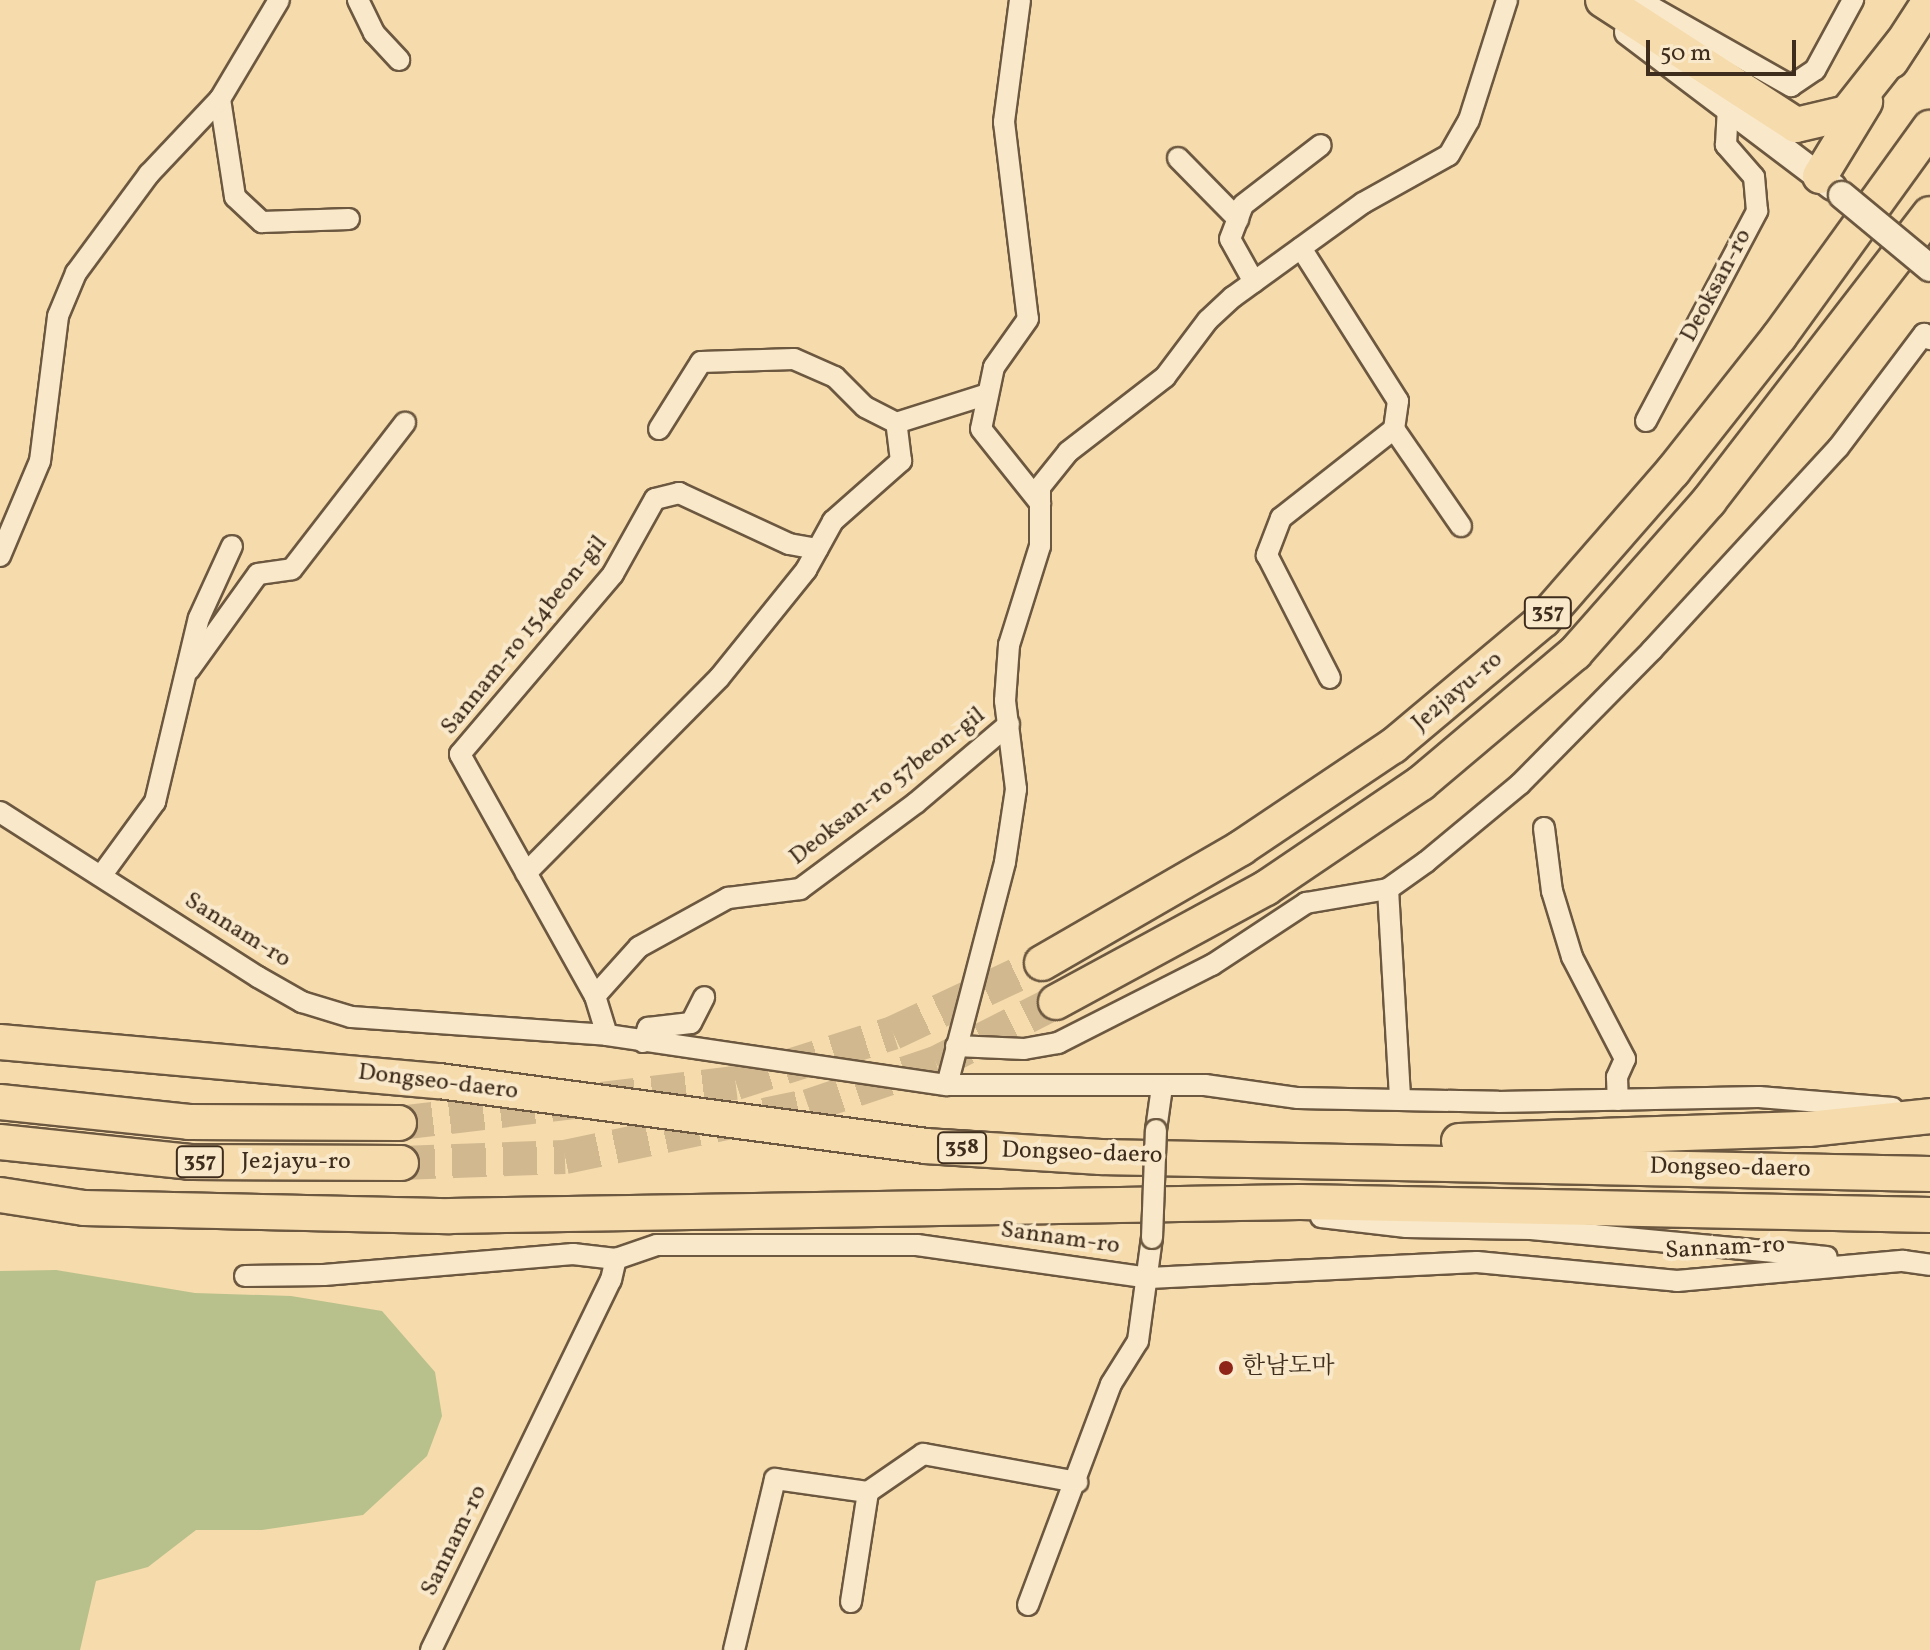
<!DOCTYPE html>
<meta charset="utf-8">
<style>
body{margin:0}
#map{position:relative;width:1930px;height:1650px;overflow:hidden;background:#f6dbac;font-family:Vollkorn,"Noto Serif KR",serif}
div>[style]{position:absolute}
.green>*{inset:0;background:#b8c18c}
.trunk-tunnel>*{height:34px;margin-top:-17px;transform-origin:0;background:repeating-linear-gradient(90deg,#d1b88f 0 34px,transparent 0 51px)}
.roads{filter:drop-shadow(2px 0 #6c5840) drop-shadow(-2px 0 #6c5840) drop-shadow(0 2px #6c5840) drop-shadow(0 -2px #6c5840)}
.minor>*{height:20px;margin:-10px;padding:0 10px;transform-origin:10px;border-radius:10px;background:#f9e8c9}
.tertiary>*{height:26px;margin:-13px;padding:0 13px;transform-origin:13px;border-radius:13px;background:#f9e8c9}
.trunk>*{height:34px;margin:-17px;padding:0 17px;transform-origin:17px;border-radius:17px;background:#f6dbac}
.bridges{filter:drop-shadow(2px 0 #6c5840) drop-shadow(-2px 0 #6c5840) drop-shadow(0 2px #6c5840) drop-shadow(0 -2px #6c5840)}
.minor-bridge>*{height:20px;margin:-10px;padding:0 10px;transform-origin:10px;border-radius:10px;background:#f9e8c9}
.tertiary-bridge>*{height:26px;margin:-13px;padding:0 13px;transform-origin:13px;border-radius:13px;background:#f9e8c9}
.dots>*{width:22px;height:22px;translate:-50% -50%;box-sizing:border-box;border:4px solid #f9e8c9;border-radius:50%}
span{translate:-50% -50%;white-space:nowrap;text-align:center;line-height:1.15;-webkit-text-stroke:8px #f9e8c9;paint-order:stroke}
.shield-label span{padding:2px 6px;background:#f9e8c9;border:2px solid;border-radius:6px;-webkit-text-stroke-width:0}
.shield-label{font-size:22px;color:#3e2c1c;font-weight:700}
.street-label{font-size:24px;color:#3e2c1c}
.poi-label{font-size:24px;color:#3e2c1c}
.left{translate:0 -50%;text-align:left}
.scale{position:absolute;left:1646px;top:40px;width:150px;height:36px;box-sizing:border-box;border:4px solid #3e2c1c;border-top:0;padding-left:10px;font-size:24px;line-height:28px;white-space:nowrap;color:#3e2c1c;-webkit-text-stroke:6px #f9e8c9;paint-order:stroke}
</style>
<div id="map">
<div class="green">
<div style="clip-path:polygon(56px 1270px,195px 1293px,291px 1296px,382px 1311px,435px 1372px,442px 1416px,427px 1456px,363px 1515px,262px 1530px,196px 1530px,148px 1567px,96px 1581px,80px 1650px,0 1650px,0 1271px)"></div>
</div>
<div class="trunk-tunnel">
<div style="left:399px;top:1123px;width:339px;rotate:-6.8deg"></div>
<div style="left:736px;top:1083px;width:165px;rotate:-17.7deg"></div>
<div style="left:893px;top:1033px;width:165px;rotate:-25.2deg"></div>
<div style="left:401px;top:1163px;width:164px;rotate:-2.1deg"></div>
<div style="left:565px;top:1157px;width:248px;rotate:-11.9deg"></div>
<div style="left:808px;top:1106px;width:135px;rotate:-18.6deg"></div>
<div style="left:936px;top:1063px;width:135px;rotate:-26.9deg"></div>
</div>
<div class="roads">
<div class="minor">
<div style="left:358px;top:0;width:37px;rotate:64deg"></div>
<div style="left:374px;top:33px;width:37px;rotate:47deg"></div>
<div style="left:1020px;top:0;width:123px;rotate:97.5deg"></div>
<div style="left:1004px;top:122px;width:198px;rotate:83.1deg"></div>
<div style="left:1028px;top:319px;width:59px;rotate:125.3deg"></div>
<div style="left:994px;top:367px;width:63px;rotate:101.8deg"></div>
<div style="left:981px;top:429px;width:95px;rotate:51.4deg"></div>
<div style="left:1639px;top:0;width:175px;rotate:29.5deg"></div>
<div style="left:1791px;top:86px;width:29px;rotate:-34deg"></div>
<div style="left:1815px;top:70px;width:80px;rotate:-61.5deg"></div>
<div style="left:220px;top:99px;width:99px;rotate:81.3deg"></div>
<div style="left:235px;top:197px;width:37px;rotate:43deg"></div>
<div style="left:262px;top:222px;width:87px;rotate:-2deg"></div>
<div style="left:1178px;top:158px;width:86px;rotate:45.5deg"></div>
<div style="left:1301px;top:248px;width:181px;rotate:57.6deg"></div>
<div style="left:1398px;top:401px;width:28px;rotate:98deg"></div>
<div style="left:1394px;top:429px;width:144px;rotate:141.8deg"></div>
<div style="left:1281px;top:518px;width:40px;rotate:111deg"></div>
<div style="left:1267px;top:555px;width:138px;rotate:62.9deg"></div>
<div style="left:1254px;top:282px;width:49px;rotate:-119.2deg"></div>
<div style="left:1230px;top:239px;width:36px;rotate:-69deg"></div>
<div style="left:1243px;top:205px;width:98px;rotate:-37.6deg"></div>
<div style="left:1646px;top:421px;width:238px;rotate:-62.1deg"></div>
<div style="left:1757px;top:211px;width:34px;rotate:-95deg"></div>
<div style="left:1754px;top:177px;width:43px;rotate:-131.2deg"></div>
<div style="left:1726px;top:145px;width:38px;rotate:-87deg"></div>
<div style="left:659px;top:429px;width:79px;rotate:-57.9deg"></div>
<div style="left:701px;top:362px;width:93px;rotate:-1.8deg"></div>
<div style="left:794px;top:359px;width:45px;rotate:23.7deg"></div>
<div style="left:835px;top:377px;width:42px;rotate:45deg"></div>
<div style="left:865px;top:407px;width:35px;rotate:27deg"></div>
<div style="left:1394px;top:429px;width:118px;rotate:55.4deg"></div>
<div style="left:0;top:556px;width:103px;rotate:-67.2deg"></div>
<div style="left:40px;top:461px;width:146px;rotate:-82.9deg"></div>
<div style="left:58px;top:316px;width:47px;rotate:-67.3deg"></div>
<div style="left:76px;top:273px;width:123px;rotate:-53.6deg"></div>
<div style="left:149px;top:174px;width:103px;rotate:-46.6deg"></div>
<div style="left:220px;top:99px;width:115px;rotate:-59.2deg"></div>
<div style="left:189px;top:670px;width:118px;rotate:-54.3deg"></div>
<div style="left:258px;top:574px;width:34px;rotate:-8deg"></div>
<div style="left:292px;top:569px;width:185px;rotate:-52.3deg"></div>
<div style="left:0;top:812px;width:306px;rotate:32.6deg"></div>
<div style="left:258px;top:977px;width:51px;rotate:29.6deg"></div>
<div style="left:302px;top:1002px;width:51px;rotate:17deg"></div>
<div style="left:351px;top:1017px;width:257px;rotate:4deg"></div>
<div style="left:607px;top:1035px;width:344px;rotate:8.4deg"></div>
<div style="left:947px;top:1085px;width:258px"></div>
<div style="left:1205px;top:1085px;width:94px;rotate:8deg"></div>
<div style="left:1298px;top:1098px;width:200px;rotate:1.1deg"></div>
<div style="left:1498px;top:1102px;width:261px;rotate:-1.1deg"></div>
<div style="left:1759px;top:1097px;width:134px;rotate:4.7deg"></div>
<div style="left:1544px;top:828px;width:64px;rotate:82.8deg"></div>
<div style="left:1552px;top:891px;width:69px;rotate:73.1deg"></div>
<div style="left:1572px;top:957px;width:115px;rotate:62.5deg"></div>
<div style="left:1625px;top:1059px;width:20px;rotate:114deg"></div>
<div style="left:1617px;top:1077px;width:23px;rotate:88deg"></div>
<div style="left:526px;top:873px;width:274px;rotate:-45.3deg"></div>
<div style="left:719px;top:678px;width:139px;rotate:-51.1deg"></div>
<div style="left:806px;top:570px;width:56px;rotate:-61.1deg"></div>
<div style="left:833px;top:521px;width:91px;rotate:-41.4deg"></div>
<div style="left:901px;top:461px;width:38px;rotate:-97deg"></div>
<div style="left:896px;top:423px;width:96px;rotate:-17.5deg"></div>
<div style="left:101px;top:876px;width:92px;rotate:-53.9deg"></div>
<div style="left:155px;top:802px;width:189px;rotate:-76.6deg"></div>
<div style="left:199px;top:618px;width:79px;rotate:-65.4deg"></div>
<div style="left:1388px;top:889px;width:210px;rotate:86.7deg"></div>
<div style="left:595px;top:996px;width:66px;rotate:-48.1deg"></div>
<div style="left:639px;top:947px;width:102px;rotate:-28.8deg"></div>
<div style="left:728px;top:898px;width:73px;rotate:-7.1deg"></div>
<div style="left:800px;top:889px;width:144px;rotate:-36.6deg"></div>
<div style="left:916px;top:803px;width:122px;rotate:-40.3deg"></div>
<div style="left:607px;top:1035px;width:41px;rotate:-107.1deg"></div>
<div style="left:595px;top:996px;width:277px;rotate:-119.2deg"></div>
<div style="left:460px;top:754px;width:236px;rotate:-49.6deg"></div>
<div style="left:613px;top:574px;width:86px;rotate:-60.8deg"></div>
<div style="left:655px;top:499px;width:25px;rotate:-14deg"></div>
<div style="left:679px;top:493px;width:121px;rotate:24.9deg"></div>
<div style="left:789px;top:544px;width:29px;rotate:10deg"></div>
<div style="left:643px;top:1042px;width:15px;rotate:-70deg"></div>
<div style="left:648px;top:1028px;width:43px;rotate:-6.6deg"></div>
<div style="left:691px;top:1023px;width:29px;rotate:-63deg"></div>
<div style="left:956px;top:1046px;width:68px;rotate:2.5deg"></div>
<div style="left:1024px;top:1049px;width:35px;rotate:-10deg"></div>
<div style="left:1058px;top:1043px;width:173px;rotate:-26.9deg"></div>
<div style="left:1212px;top:965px;width:113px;rotate:-33.4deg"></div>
<div style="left:1306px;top:903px;width:83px;rotate:-9.7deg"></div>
<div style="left:1388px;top:889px;width:47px;rotate:-35.4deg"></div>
<div style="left:1426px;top:862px;width:122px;rotate:-39.7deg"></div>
<div style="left:1520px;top:784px;width:188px;rotate:-45.4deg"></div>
<div style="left:1652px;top:650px;width:275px;rotate:-47.4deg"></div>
<div style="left:1838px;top:448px;width:143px;rotate:-53deg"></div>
<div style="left:1924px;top:334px;width:8px;rotate:40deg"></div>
<div style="left:947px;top:1085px;width:230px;rotate:-75.4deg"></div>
<div style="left:1005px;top:862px;width:74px;rotate:-81.4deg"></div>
<div style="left:1016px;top:789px;width:89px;rotate:-97.1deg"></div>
<div style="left:1005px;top:701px;width:56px;rotate:-85.9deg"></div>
<div style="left:1009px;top:645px;width:104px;rotate:-72.6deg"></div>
<div style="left:1040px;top:546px;width:59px;rotate:-90deg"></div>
<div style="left:1040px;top:487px;width:45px;rotate:-51.3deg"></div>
<div style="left:1068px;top:452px;width:123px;rotate:-37.7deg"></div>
<div style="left:1165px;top:377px;width:71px;rotate:-53deg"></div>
<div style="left:1208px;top:320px;width:34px;rotate:-43deg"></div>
<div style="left:1233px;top:297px;width:160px;rotate:-35.9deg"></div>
<div style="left:1363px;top:203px;width:98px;rotate:-29.2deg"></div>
<div style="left:1449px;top:155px;width:40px;rotate:-60.3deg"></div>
<div style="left:1469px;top:120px;width:126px;rotate:-72.4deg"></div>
<div style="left:1156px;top:1130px;width:43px;rotate:-82.1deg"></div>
<div style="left:1321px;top:1217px;width:86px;rotate:6.7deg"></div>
<div style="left:1406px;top:1227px;width:125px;rotate:0.9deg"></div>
<div style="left:1531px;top:1229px;width:297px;rotate:5.4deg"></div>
<div style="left:245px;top:1276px;width:79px;rotate:-0.7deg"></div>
<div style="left:324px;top:1275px;width:250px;rotate:-4.8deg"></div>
<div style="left:573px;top:1254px;width:43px;rotate:6.6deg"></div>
<div style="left:616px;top:1259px;width:43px;rotate:-18.9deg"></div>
<div style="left:657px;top:1245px;width:260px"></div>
<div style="left:917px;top:1245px;width:234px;rotate:8.1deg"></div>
<div style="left:1149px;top:1278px;width:328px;rotate:-2.8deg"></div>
<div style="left:1477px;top:1262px;width:201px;rotate:5.4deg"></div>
<div style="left:1677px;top:1281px;width:227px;rotate:-5.1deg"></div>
<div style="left:1903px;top:1261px;width:27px;rotate:8deg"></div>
<div style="left:851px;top:1602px;width:111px;rotate:-81.2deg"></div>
<div style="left:868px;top:1492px;width:67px;rotate:-34.6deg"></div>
<div style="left:923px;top:1454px;width:157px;rotate:10.3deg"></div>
<div style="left:1028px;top:1605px;width:236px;rotate:-69.4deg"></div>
<div style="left:1111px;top:1384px;width:51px;rotate:-57.9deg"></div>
<div style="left:1138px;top:1341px;width:104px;rotate:-82.3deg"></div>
<div style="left:431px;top:1650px;width:411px;rotate:-64.1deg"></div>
<div style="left:611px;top:1280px;width:22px;rotate:-77deg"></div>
<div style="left:734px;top:1650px;width:176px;rotate:-76.5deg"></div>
<div style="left:775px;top:1479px;width:94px;rotate:8deg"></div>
</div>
<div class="tertiary">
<div style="left:1628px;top:32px;width:257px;rotate:37.1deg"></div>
</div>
<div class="trunk">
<div style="left:1603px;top:0;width:230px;rotate:32.9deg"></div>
<div style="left:1796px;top:125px;width:52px;rotate:-13.2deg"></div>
<div style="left:1847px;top:113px;width:90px;rotate:-51.7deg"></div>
<div style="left:1891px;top:61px;width:72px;rotate:-57deg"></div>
<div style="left:1820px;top:176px;width:87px;rotate:-58.7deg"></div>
<div style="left:1042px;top:963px;width:230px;rotate:-30deg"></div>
<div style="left:1241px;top:848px;width:183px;rotate:-33.9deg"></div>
<div style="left:1393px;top:746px;width:196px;rotate:-40deg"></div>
<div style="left:1543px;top:620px;width:198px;rotate:-48.9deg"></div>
<div style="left:1673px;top:471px;width:171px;rotate:-51.7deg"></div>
<div style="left:1779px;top:337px;width:258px;rotate:-54.2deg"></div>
<div style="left:1056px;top:1002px;width:239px;rotate:-28.5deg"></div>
<div style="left:1266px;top:888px;width:187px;rotate:-34.1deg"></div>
<div style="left:1421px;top:783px;width:202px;rotate:-40.2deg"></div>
<div style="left:1575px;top:653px;width:203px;rotate:-48.6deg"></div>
<div style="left:1709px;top:501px;width:362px;rotate:-52.4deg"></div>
<div style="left:0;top:1042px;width:441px;rotate:5.1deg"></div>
<div style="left:439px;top:1081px;width:491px;rotate:7.6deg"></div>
<div style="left:926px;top:1146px;width:174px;rotate:3.6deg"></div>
<div style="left:1100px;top:1157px;width:830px;rotate:1.17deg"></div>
<div style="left:0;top:1102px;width:190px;rotate:6deg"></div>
<div style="left:189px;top:1122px;width:210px;rotate:0.3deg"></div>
<div style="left:1459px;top:1141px;width:350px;rotate:-2deg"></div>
<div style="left:1809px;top:1129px;width:122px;rotate:-6.1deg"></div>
<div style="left:0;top:1142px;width:191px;rotate:6deg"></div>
<div style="left:190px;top:1162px;width:211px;rotate:0.3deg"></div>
<div style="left:0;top:1195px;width:85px;rotate:8.8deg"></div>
<div style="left:84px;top:1208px;width:366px;rotate:1.3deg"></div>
<div style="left:450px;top:1216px;width:850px;rotate:-0.94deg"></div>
<div style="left:1300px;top:1202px;width:630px;rotate:1.18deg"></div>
</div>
</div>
<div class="bridges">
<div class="minor-bridge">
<div style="left:1152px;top:1238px;width:108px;rotate:-87.9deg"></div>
</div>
<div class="tertiary-bridge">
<div style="left:1842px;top:195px;width:114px;rotate:39.7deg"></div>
</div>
</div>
<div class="dots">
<div style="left:1226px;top:1368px;background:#8f2418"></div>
</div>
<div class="shield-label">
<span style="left:1548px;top:613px">357</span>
<span style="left:962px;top:1148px">358</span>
<span style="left:200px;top:1162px">357</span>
</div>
<div class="street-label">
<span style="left:1717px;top:286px;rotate:-62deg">Deoksan-ro</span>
<span style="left:525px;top:636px;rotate:-51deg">Sannam-ro 154beon-gil</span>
<span style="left:1458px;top:692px;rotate:-40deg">Je2jayu-ro</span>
<span style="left:888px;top:787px;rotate:-38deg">Deoksan-ro 57beon-gil</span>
<span style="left:237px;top:931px;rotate:32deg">Sannam-ro</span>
<span style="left:438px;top:1083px;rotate:7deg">Dongseo-daero</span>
<span style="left:1082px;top:1154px;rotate:2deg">Dongseo-daero</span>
<span style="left:296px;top:1163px">Je2jayu-ro</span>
<span style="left:1730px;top:1169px;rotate:1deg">Dongseo-daero</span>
<span style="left:1060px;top:1239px;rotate:8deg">Sannam-ro</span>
<span style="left:1725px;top:1249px;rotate:-3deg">Sannam-ro</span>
<span style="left:455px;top:1541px;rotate:-64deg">Sannam-ro</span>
</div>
<div class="poi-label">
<span class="left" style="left:1242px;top:1368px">한남도마</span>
</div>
<div class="scale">50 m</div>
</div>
